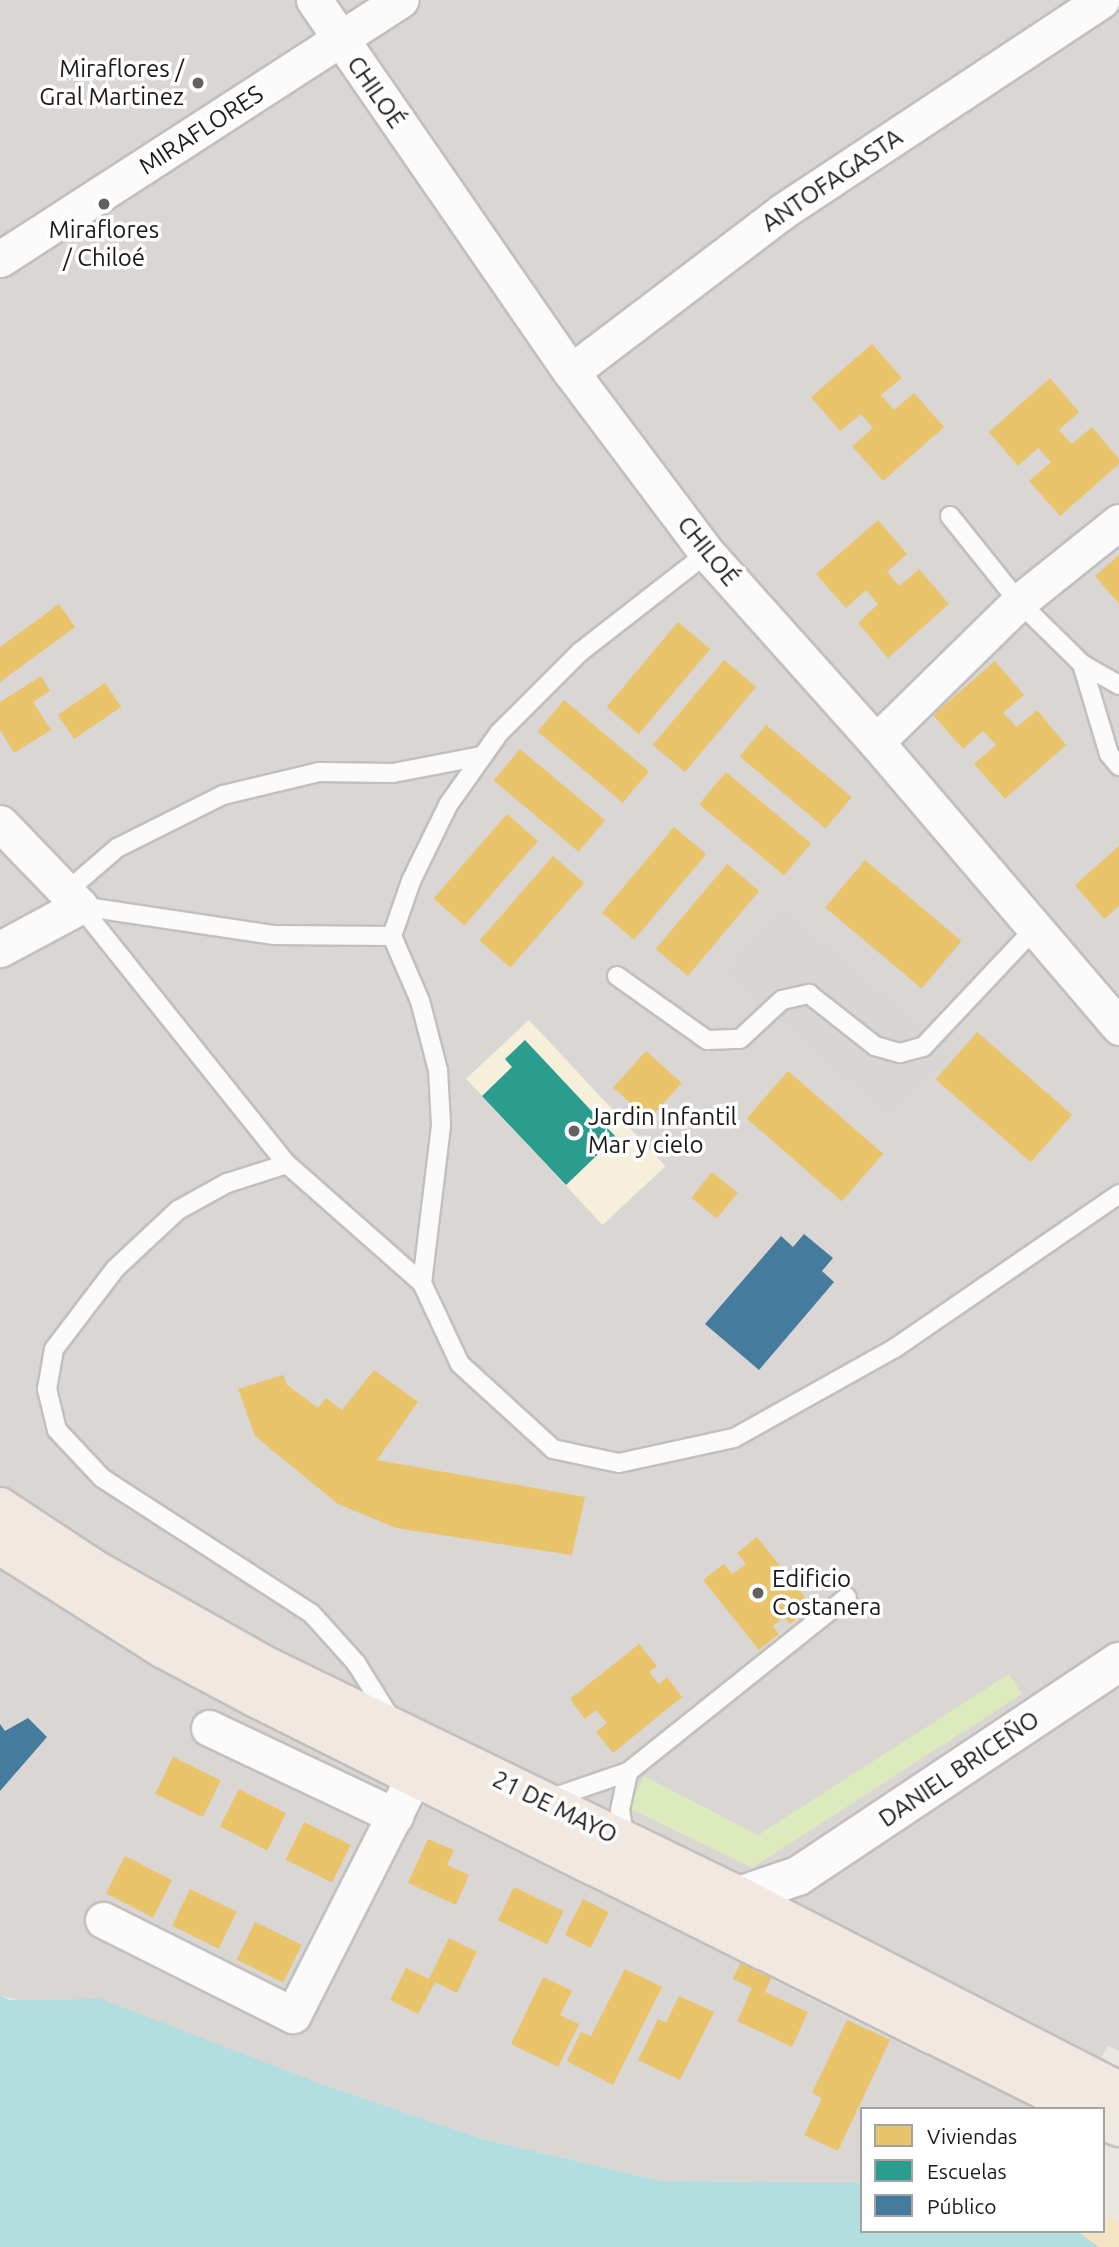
<!DOCTYPE html>
<meta charset="utf-8">
<style>
body{margin:0}
#map{position:relative;width:1119px;height:2247px;overflow:hidden;background:#eae6e2;font-family:Ubuntu,sans-serif}
div>[style]{position:absolute}
.residential>*{inset:0;background:#d9d6d4}
.education>*{inset:0;background:#f6f0db;transform-origin:0 0}
.religious>*{inset:0;background:#d7d6d4;transform-origin:0 0}
.grass>*{inset:0;background:#dceabd}
.sand>*{inset:0;background:#f6e3c4}
.water>*{inset:0;background:#b3dee0}
.homes>*{inset:0;background:#e9c46a;transform-origin:0 0}
.schools>*{inset:0;background:#2a9d8f}
.public>*{inset:0;background:#457b9d}
.roads{filter:drop-shadow(2px 0 #c2c0be) drop-shadow(-2px 0 #c2c0be) drop-shadow(0 2px #c2c0be) drop-shadow(0 -2px #c2c0be)}
.service>*{height:18px;margin:-9px;padding:0 9px;transform-origin:9px;border-radius:9px;background:#fcfbfb}
.minor>*{height:35px;margin:-17.5px;padding:0 17.5px;transform-origin:17.5px;border-radius:17.5px;background:#fcfbfb}
.tertiary>*{height:38px;margin:-19px;padding:0 19px;transform-origin:19px;border-radius:19px;background:#fcfbfb}
.primary>*{height:38px;margin:-19px;padding:0 19px;transform-origin:19px;border-radius:19px;background:#f0e8e1}
.dots>*{width:19px;height:19px;translate:-50% -50%;box-sizing:border-box;border:4px solid #fff;border-radius:50%}
span{translate:-50% -50%;white-space:nowrap;text-align:center;line-height:1.15;-webkit-text-stroke:7px #fff;paint-order:stroke}
.poi-label{font-size:24px;color:#1a1a1a}
.right{translate:-100% -50%;text-align:right}
.left{translate:0 -50%;text-align:left}
.street-label{font-size:24px;color:#1a1a1a}
.legend{position:absolute;left:860px;top:2107px;width:245px;height:126px;box-sizing:border-box;background:#fff;border:2px solid #a3a3a3;margin:0;padding:9px 12px;list-style:none;font-size:21px;color:#1a1a1a}
.legend li{display:flex;align-items:center;gap:14px;height:35px}
.legend b{width:35px;border:2px solid #a3a3a3}
</style>
<div id="map">
<div class="residential">
<div style="clip-path:polygon(0 0,1119px 0,1119px 2051px,1108px 2046px,1071px 2109px,862px 2109px,862px 2183px,662px 2181px,482px 2139px,316px 2082px,0 1995px)"></div>
</div>
<div class="education">
<div style="left:529px;top:1020px;width:200px;height:86px;rotate:47deg"></div>
</div>
<div class="religious">
<div style="left:782px;top:908px;width:219px;height:86px;rotate:41deg"></div>
</div>
<div class="grass">
<div style="clip-path:polygon(1009px 1674px,1022px 1694px,752px 1868px,629px 1808px,644px 1776px,758px 1835px)"></div>
</div>
<div class="sand">
<div style="clip-path:polygon(1103px 2215px,1119px 2223px,1119px 2247px,1099px 2247px,1077px 2231px,1103px 2231px)"></div>
</div>
<div class="water">
<div style="clip-path:polygon(0 1995px,9px 2000px,101px 1999px,316px 2082px,482px 2139px,662px 2181px,862px 2183px,862px 2231px,1077px 2231px,1099px 2247px,0 2247px)"></div>
</div>
<div class="homes">
<div style="clip-path:polygon(872px 344px,902px 378px,881px 395px,894px 410px,914px 393px,944px 427px,883px 481px,852px 446px,873px 428px,861px 414px,840px 431px,811px 397px)"></div>
<div style="clip-path:polygon(1050px 378px,1079px 412px,1059px 430px,1072px 444px,1092px 427px,1119px 459px,1119px 464px,1060px 516px,1029px 481px,1051px 462px,1038px 448px,1018px 466px,989px 432px)"></div>
<div style="clip-path:polygon(878px 520px,907px 554px,887px 572px,899px 586px,919px 569px,949px 604px,888px 658px,858px 623px,878px 604px,866px 590px,846px 608px,816px 574px)"></div>
<div style="clip-path:polygon(1119px 555px,1119px 604px,1095px 576px)"></div>
<div style="clip-path:polygon(59px 604px,75px 627px,0 682px,0 647px)"></div>
<div style="left:678px;top:622px;width:42px;height:111px;rotate:40deg"></div>
<div style="left:724px;top:660px;width:42px;height:111px;rotate:40deg"></div>
<div style="clip-path:polygon(995px 661px,1024px 695px,1003px 713px,1017px 727px,1037px 710px,1066px 745px,1005px 799px,974px 764px,996px 745px,983px 731px,963px 749px,933px 715px)"></div>
<div style="clip-path:polygon(41px 676px,50px 691px,33px 702px,51px 730px,14px 753px,0 730px,0 702px)"></div>
<div style="left:105px;top:683px;width:29px;height:57px;rotate:56deg"></div>
<div style="left:564px;top:700px;width:111px;height:41px;rotate:40deg"></div>
<div style="left:766px;top:725px;width:112px;height:41px;rotate:40deg"></div>
<div style="left:520px;top:749px;width:111px;height:41px;rotate:40deg"></div>
<div style="left:726px;top:772px;width:111px;height:42px;rotate:40deg"></div>
<div style="left:507px;top:814px;width:41px;height:112px;rotate:41deg"></div>
<div style="left:674px;top:827px;width:42px;height:112px;rotate:40deg"></div>
<div style="clip-path:polygon(1119px 846px,1119px 906px,1104px 919px,1075px 885px)"></div>
<div style="left:553px;top:856px;width:41px;height:112px;rotate:41deg"></div>
<div style="left:865px;top:860px;width:126px;height:62px;rotate:40deg"></div>
<div style="left:727px;top:864px;width:42px;height:111px;rotate:40deg"></div>
<div style="left:977px;top:1032px;width:126px;height:63px;rotate:41deg"></div>
<div style="left:646px;top:1051px;width:48px;height:49px;rotate:42deg"></div>
<div style="left:788px;top:1071px;width:126px;height:63px;rotate:41deg"></div>
<div style="left:712px;top:1172px;width:33px;height:33px;rotate:39deg"></div>
<div style="clip-path:polygon(374px 1370px,418px 1402px,377px 1460px,585px 1497px,572px 1555px,396px 1528px,338px 1504px,255px 1436px,238px 1389px,283px 1375px,287px 1385px,318px 1408px,326px 1398px,342px 1410px)"></div>
<div style="clip-path:polygon(757px 1537px,812px 1606px,790px 1624px,784px 1617px,773px 1626px,779px 1634px,759px 1650px,703px 1580px,724px 1564px,732px 1574px,746px 1564px,737px 1553px)"></div>
<div style="clip-path:polygon(639px 1644px,657px 1666px,649px 1672px,659px 1684px,667px 1677px,682px 1697px,613px 1753px,596px 1732px,607px 1723px,596px 1710px,585px 1719px,570px 1699px)"></div>
<div style="left:173px;top:1757px;width:53px;height:41px;rotate:26deg"></div>
<div style="left:239px;top:1789px;width:53px;height:42px;rotate:27deg"></div>
<div style="left:304px;top:1822px;width:52px;height:42px;rotate:26deg"></div>
<div style="clip-path:polygon(428px 1839px,454px 1850px,447px 1865px,469px 1875px,456px 1905px,408px 1883px)"></div>
<div style="left:125px;top:1856px;width:53px;height:42px;rotate:27deg"></div>
<div style="left:514px;top:1887px;width:55px;height:37px;rotate:26deg"></div>
<div style="left:190px;top:1889px;width:52px;height:41px;rotate:26deg"></div>
<div style="left:583px;top:1899px;width:29px;height:40px;rotate:27deg"></div>
<div style="left:255px;top:1922px;width:52px;height:42px;rotate:26deg"></div>
<div style="clip-path:polygon(449px 1938px,477px 1952px,457px 1993px,435px 1982px,418px 2014px,390px 2000px,406px 1968px,429px 1979px)"></div>
<div style="clip-path:polygon(743px 1957px,774px 1972px,765px 1992px,808px 2012px,792px 2047px,737px 2021px,752px 1988px,733px 1979px)"></div>
<div style="clip-path:polygon(625px 1969px,662px 1987px,613px 2085px,567px 2061px,581px 2032px,591px 2036px)"></div>
<div style="clip-path:polygon(543px 1977px,572px 1991px,560px 2015px,579px 2024px,558px 2067px,511px 2044px)"></div>
<div style="clip-path:polygon(679px 1996px,714px 2012px,680px 2080px,638px 2060px,658px 2019px,666px 2023px)"></div>
<div style="clip-path:polygon(847px 2020px,890px 2040px,838px 2151px,804px 2135px,822px 2098px,812px 2093px)"></div>
</div>
<div class="schools">
<div style="clip-path:polygon(525px 1040px,616px 1137px,566px 1185px,482px 1096px,512px 1067px,505px 1059px)"></div>
</div>
<div class="public">
<div style="clip-path:polygon(804px 1234px,833px 1258px,822px 1271px,834px 1282px,759px 1370px,705px 1324px,781px 1236px,793px 1247px)"></div>
<div style="clip-path:polygon(28px 1718px,47px 1737px,0 1791px,0 1724px,5px 1731px)"></div>
</div>
<div class="roads">
<div class="service">
<div style="left:950px;top:516px;width:110px;rotate:51.3deg"></div>
<div style="left:1019px;top:602px;width:88px;rotate:44.5deg"></div>
<div style="left:1119px;top:685px;width:43px;rotate:-150.4deg"></div>
<div style="left:1082px;top:664px;width:94px;rotate:73.3deg"></div>
<div style="left:1109px;top:754px;width:16px;rotate:50deg"></div>
<div style="left:66px;top:892px;width:67px;rotate:-40.8deg"></div>
<div style="left:117px;top:848px;width:119px;rotate:-26.6deg"></div>
<div style="left:223px;top:795px;width:99px;rotate:-13.5deg"></div>
<div style="left:319px;top:772px;width:74px;rotate:0.8deg"></div>
<div style="left:393px;top:773px;width:91px;rotate:-10.8deg"></div>
<div style="left:80px;top:906px;width:331px;rotate:51.3deg"></div>
<div style="left:287px;top:1164px;width:180px;rotate:41.4deg"></div>
<div style="left:422px;top:1283px;width:89px;rotate:64.9deg"></div>
<div style="left:460px;top:1364px;width:126px;rotate:42.4deg"></div>
<div style="left:553px;top:1449px;width:67px;rotate:12deg"></div>
<div style="left:619px;top:1463px;width:118px;rotate:-12.3deg"></div>
<div style="left:734px;top:1438px;width:184px;rotate:-29.2deg"></div>
<div style="left:895px;top:1348px;width:272px;rotate:-34.5deg"></div>
<div style="left:80px;top:906px;width:195px;rotate:8.5deg"></div>
<div style="left:273px;top:935px;width:119px;rotate:0.5deg"></div>
<div style="left:617px;top:976px;width:110px;rotate:35.4deg"></div>
<div style="left:707px;top:1040px;width:33px;rotate:-2deg"></div>
<div style="left:740px;top:1039px;width:57px;rotate:-42.9deg"></div>
<div style="left:782px;top:1000px;width:28px;rotate:-13deg"></div>
<div style="left:809px;top:994px;width:84px;rotate:38.2deg"></div>
<div style="left:875px;top:1046px;width:26px;rotate:16deg"></div>
<div style="left:900px;top:1053px;width:24px;rotate:-15deg"></div>
<div style="left:923px;top:1047px;width:163px;rotate:-46.7deg"></div>
<div style="left:287px;top:1164px;width:63px;rotate:162.4deg"></div>
<div style="left:227px;top:1183px;width:56px;rotate:151.1deg"></div>
<div style="left:178px;top:1210px;width:86px;rotate:136.9deg"></div>
<div style="left:115px;top:1269px;width:101px;rotate:127.3deg"></div>
<div style="left:54px;top:1349px;width:41px;rotate:99.9deg"></div>
<div style="left:47px;top:1389px;width:42px;rotate:76.3deg"></div>
<div style="left:57px;top:1430px;width:66px;rotate:46.8deg"></div>
<div style="left:102px;top:1478px;width:249px;rotate:32.9deg"></div>
<div style="left:311px;top:1613px;width:67px;rotate:48deg"></div>
<div style="left:356px;top:1663px;width:66px;rotate:58deg"></div>
<div style="left:422px;top:1283px;width:159px;rotate:-83.1deg"></div>
<div style="left:441px;top:1125px;width:55px;rotate:-93.1deg"></div>
<div style="left:438px;top:1070px;width:71px;rotate:-104.6deg"></div>
<div style="left:420px;top:1001px;width:71px;rotate:-113.3deg"></div>
<div style="left:392px;top:936px;width:58px;rotate:-70.9deg"></div>
<div style="left:411px;top:881px;width:85px;rotate:-64deg"></div>
<div style="left:448px;top:805px;width:88px;rotate:-54.7deg"></div>
<div style="left:499px;top:733px;width:115px;rotate:-45deg"></div>
<div style="left:580px;top:652px;width:161px;rotate:-37.9deg"></div>
<div style="left:549px;top:1799px;width:83px;rotate:-18.9deg"></div>
<div style="left:628px;top:1772px;width:280px;rotate:-38.6deg"></div>
<div style="left:625px;top:1841px;width:31px;rotate:-99deg"></div>
<div style="left:620px;top:1810px;width:39px;rotate:-78deg"></div>
</div>
<div class="minor">
<div style="left:314px;top:0;width:452px;rotate:55.4deg"></div>
<div style="left:571px;top:372px;width:226px;rotate:53.1deg"></div>
<div style="left:707px;top:553px;width:254px;rotate:48.2deg"></div>
<div style="left:876px;top:742px;width:375px;rotate:49.5deg"></div>
<div style="left:0;top:259px;width:477px;rotate:-32.9deg"></div>
<div style="left:571px;top:372px;width:266px;rotate:-37.2deg"></div>
<div style="left:783px;top:211px;width:382px;rotate:-33.5deg"></div>
<div style="left:876px;top:742px;width:200px;rotate:-44.4deg"></div>
<div style="left:1019px;top:602px;width:128px;rotate:-38.7deg"></div>
<div style="left:0;top:823px;width:115px;rotate:46.1deg"></div>
<div style="left:80px;top:906px;width:91px;rotate:151.7deg"></div>
<div style="left:209px;top:1728px;width:206px;rotate:25.3deg"></div>
<div style="left:103px;top:1920px;width:212px;rotate:26.6deg"></div>
<div style="left:293px;top:2015px;width:267px;rotate:-63.1deg"></div>
</div>
<div class="tertiary">
<div style="left:739px;top:1896px;width:62px;rotate:-18.7deg"></div>
<div style="left:798px;top:1876px;width:386px;rotate:-33.7deg"></div>
</div>
<div class="primary">
<div style="left:0;top:1507px;width:110px;rotate:33.5deg"></div>
<div style="left:92px;top:1568px;width:197px;rotate:29.4deg"></div>
<div style="left:264px;top:1665px;width:528px;rotate:25.93deg"></div>
<div style="left:739px;top:1896px;width:427px;rotate:27.2deg"></div>
<div style="left:0;top:1545px;width:194px;rotate:32.4deg"></div>
<div style="left:164px;top:1649px;width:106px;rotate:28deg"></div>
<div style="left:258px;top:1699px;width:921px;rotate:26.43deg"></div>
<div style="left:1103px;top:2119px;width:18px;rotate:27deg"></div>
</div>
</div>
<div class="dots">
<div style="left:198px;top:83px;background:#636160"></div>
<div style="left:104px;top:204px;background:#636160"></div>
<div style="left:574px;top:1131px;background:#636160"></div>
<div style="left:758px;top:1593px;background:#636160"></div>
</div>
<div class="poi-label">
<span class="right" style="left:184px;top:83px">Miraflores /<br>Gral Martinez</span>
<span style="left:104px;top:244px">Miraflores<br>/ Chiloé</span>
<span class="left" style="left:588px;top:1131px">Jardin Infantil<br>Mar y cielo</span>
<span class="left" style="left:772px;top:1593px">Edificio<br>Costanera</span>
</div>
<div class="street-label">
<span style="left:376px;top:92px;rotate:55deg">CHILOÉ</span>
<span style="left:201px;top:130px;rotate:-33deg">MIRAFLORES</span>
<span style="left:832px;top:180px;rotate:-34deg">ANTOFAGASTA</span>
<span style="left:708px;top:551px;rotate:51deg">CHILOÉ</span>
<span style="left:959px;top:1769px;rotate:-34deg">DANIEL BRICEÑO</span>
<span style="left:555px;top:1807px;rotate:26deg">21 DE MAYO</span>
</div>
<ul class="legend">
<li><b style="height:19px;background:#e9c46a"></b>Viviendas</li>
<li><b style="height:19px;background:#2a9d8f"></b>Escuelas</li>
<li><b style="height:19px;background:#457b9d"></b>Público</li>
</ul>
</div>
